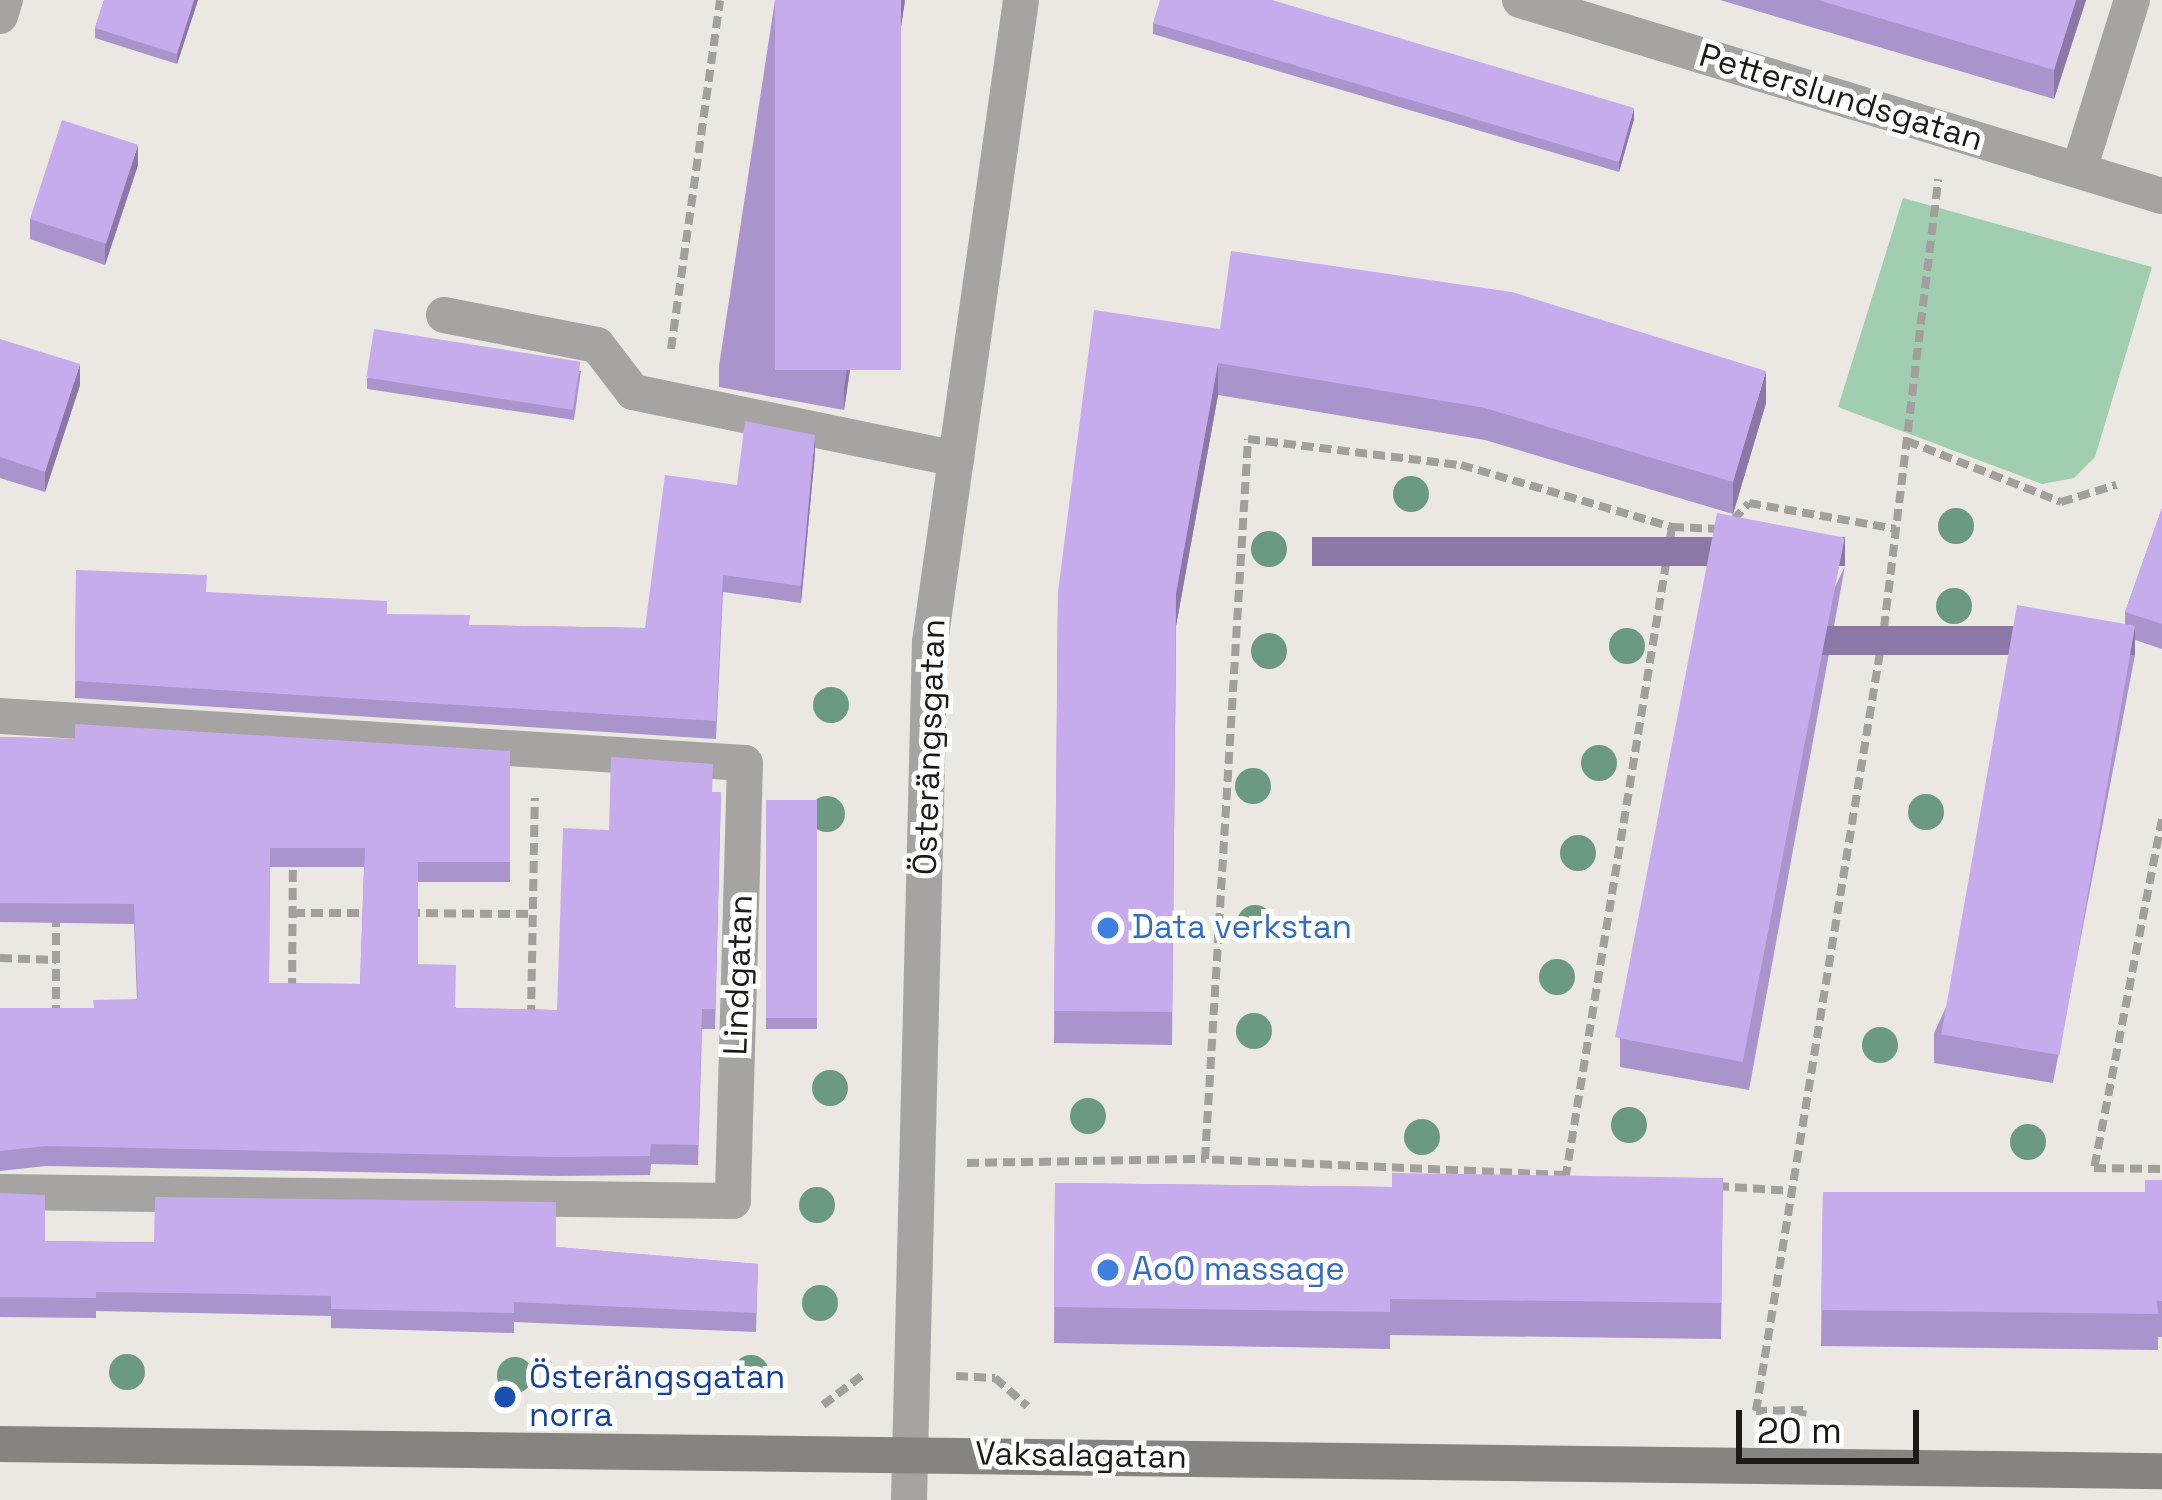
<!DOCTYPE html>
<meta charset="utf-8">
<style>
body{margin:0}
#map{position:relative;width:2162px;height:1500px;overflow:hidden;background:#ebe7e3;font-family:"Space Grotesk",sans-serif}
div>[style]{position:absolute}
.green>*{inset:0;background:#a1ceb0}
.path>*{height:8px;margin-top:-4px;transform-origin:0;background:repeating-linear-gradient(90deg,#a29f9c 0 12px,transparent 0 18px)}
.service>*{height:36px;margin:-18px;padding:0 18px;transform-origin:18px;border-radius:18px;background:#a6a4a3}
.minor>*{height:36px;margin:-18px;padding:0 18px;transform-origin:18px;border-radius:18px;background:#a6a4a3}
.secondary>*{height:36px;margin:-18px;padding:0 18px;transform-origin:18px;border-radius:18px;background:#868381}
.trees>*{width:36px;height:36px;margin:-18px;border-radius:50%;background:#6b9982}
.wall>*{inset:0;background:#aa94cc;transform-origin:0 0}
.shaded-wall>*{inset:0;background:#8b78a6;transform-origin:0 0}
.building>*{inset:0;background:#c6aced;transform-origin:0 0}
.dots>*{width:33px;height:33px;translate:-50% -50%;box-sizing:border-box;border:6px solid #fff;border-radius:50%}
span{translate:-50% -50%;white-space:nowrap;text-align:center;line-height:1.15;-webkit-text-stroke:10px #fff;paint-order:stroke}
.street-label{font-size:33px;color:#1b1a19}
.shop-label{font-size:33px;color:#366cbe}
.left{translate:0 -50%;text-align:left}
.transit-label{font-size:33px;color:#164399}
.scale{position:absolute;left:1736px;top:1410px;width:183px;height:54px;box-sizing:border-box;border:6px solid #1b1a19;border-top:0;padding-left:15px;font-size:36px;line-height:42px;white-space:nowrap;color:#1b1a19;-webkit-text-stroke:9px #fff;paint-order:stroke}
</style>
<div id="map">
<div class="green">
<div style="clip-path:polygon(1903px 198px,2152px 267px,2095px 457px,2074px 478px,2042px 484px,1838px 407px)"></div>
</div>
<div class="path">
<div style="left:671px;top:349px;width:352px;rotate:-82deg"></div>
<div style="left:1907px;top:441px;width:166px;rotate:21.6deg"></div>
<div style="left:2061px;top:502px;width:58px;rotate:-17.2deg"></div>
<div style="left:1733px;top:520px;width:23px;rotate:-47deg"></div>
<div style="left:1749px;top:503px;width:149px;rotate:10deg"></div>
<div style="left:1672px;top:527px;width:50px;rotate:2.3deg"></div>
<div style="left:2162px;top:819px;width:356px;rotate:101deg"></div>
<div style="left:2094px;top:1168px;width:68px;rotate:0.8deg"></div>
<div style="left:293px;top:913px;width:76px"></div>
<div style="left:408px;top:913px;width:125px;rotate:0.5deg"></div>
<div style="left:0;top:958px;width:56px;rotate:2deg"></div>
<div style="left:292px;top:990px;width:129px;rotate:-89.6deg"></div>
<div style="left:56px;top:1017px;width:99px;rotate:-90deg"></div>
<div style="left:531px;top:1017px;width:219px;rotate:-89deg"></div>
<div style="left:967px;top:1163px;width:238px;rotate:-1deg"></div>
<div style="left:1205px;top:1159px;width:721px;rotate:-86.58deg"></div>
<div style="left:1248px;top:439px;width:215px;rotate:7deg"></div>
<div style="left:1461px;top:465px;width:220px;rotate:16.4deg"></div>
<div style="left:1672px;top:527px;width:657px;rotate:99.29deg"></div>
<div style="left:1566px;top:1175px;width:361px;rotate:-177.5deg"></div>
<div style="left:1717px;top:1186px;width:75px;rotate:3.8deg"></div>
<div style="left:956px;top:1376px;width:39px;rotate:3deg"></div>
<div style="left:995px;top:1378px;width:43px;rotate:41.2deg"></div>
<div style="left:823px;top:1405px;width:51px;rotate:-37.1deg"></div>
<div style="left:1802px;top:1416px;width:6px;rotate:-81deg"></div>
<div style="left:1803px;top:1410px;width:47px;rotate:178.8deg"></div>
<div style="left:1756px;top:1411px;width:793px;rotate:-80.72deg"></div>
<div style="left:1884px;top:628px;width:452px;rotate:-83.1deg"></div>
</div>
<div class="service">
<div style="left:444px;top:315px;width:156px;rotate:11.1deg"></div>
<div style="left:597px;top:345px;width:59px;rotate:52.5deg"></div>
<div style="left:633px;top:392px;width:330px;rotate:11.7deg"></div>
</div>
<div class="minor">
<div style="left:1520px;top:0;width:671px;rotate:16.98deg"></div>
<div style="left:0;top:16px;width:17px;rotate:-73deg"></div>
<div style="left:2079px;top:170px;width:178px;rotate:-72.7deg"></div>
<div style="left:0;top:716px;width:746px;rotate:3.61deg"></div>
<div style="left:745px;top:763px;width:438px;rotate:91.6deg"></div>
<div style="left:733px;top:1201px;width:733px;rotate:-179.3deg"></div>
<div style="left:909px;top:1500px;width:858px;rotate:-88.6deg"></div>
<div style="left:930px;top:642px;width:648px;rotate:-81.93deg"></div>
</div>
<div class="secondary">
<div style="left:0;top:1444px;width:2162px;rotate:0.72deg"></div>
</div>
<div class="trees">
<div style="left:1411px;top:494px"></div>
<div style="left:1956px;top:526px"></div>
<div style="left:1269px;top:549px"></div>
<div style="left:1954px;top:606px"></div>
<div style="left:1627px;top:646px"></div>
<div style="left:1269px;top:651px"></div>
<div style="left:831px;top:705px"></div>
<div style="left:1599px;top:763px"></div>
<div style="left:1253px;top:786px"></div>
<div style="left:1926px;top:812px"></div>
<div style="left:827px;top:814px"></div>
<div style="left:1578px;top:853px"></div>
<div style="left:1255px;top:923px"></div>
<div style="left:1557px;top:977px"></div>
<div style="left:1254px;top:1031px"></div>
<div style="left:1880px;top:1045px"></div>
<div style="left:830px;top:1088px"></div>
<div style="left:1088px;top:1116px"></div>
<div style="left:1629px;top:1125px"></div>
<div style="left:1422px;top:1137px"></div>
<div style="left:2028px;top:1142px"></div>
<div style="left:817px;top:1205px"></div>
<div style="left:820px;top:1303px"></div>
<div style="left:127px;top:1372px"></div>
<div style="left:751px;top:1373px"></div>
<div style="left:515px;top:1375px"></div>
</div>
<div class="wall">
<div style="clip-path:polygon(104px 0,198px 0,177px 64px,95px 38px,95px 28px)"></div>
<div style="clip-path:polygon(775px 0,905px 0,844px 410px,719px 387px,719px 366px)"></div>
<div style="clip-path:polygon(1720px 0,2086px 0,2054px 99px)"></div>
<div style="clip-path:polygon(1153px 23px,1634px 119px,1619px 172px,1153px 34px)"></div>
<div style="clip-path:polygon(138px 165px,105px 265px,30px 239px,30px 219px)"></div>
<div style="clip-path:polygon(1220px 329px,1766px 403px,1733px 514px,1485px 440px,1218px 395px,1176px 626px,1172px 1045px,1054px 1043px,1058px 592px)"></div>
<div style="clip-path:polygon(0 339px,80px 385px,45px 492px,0 478px)"></div>
<div style="clip-path:polygon(581px 371px,574px 420px,367px 389px,367px 378px)"></div>
<div style="clip-path:polygon(815px 453px,801px 603px,723px 592px,716px 739px,75px 698px,76px 570px,206px 592px,469px 625px,645px 628px,737px 485px)"></div>
<div style="clip-path:polygon(2162px 508px,2162px 649px,2135px 640px,2135px 655px,2053px 1083px,1934px 1063px,1934px 1033px,2125px 624px,2125px 612px)"></div>
<div style="clip-path:polygon(1845px 566px,1749px 1090px,1620px 1067px,1620px 1038px)"></div>
<div style="clip-path:polygon(evenodd,0 737px,510px 751px,510px 882px,418px 882px,418px 964px,456px 1008px,557px 1010px,609px 830px,713px 792px,721px 792px,715px 1029px,702px 1029px,698px 1165px,651px 1164px,650px 1175px,557px 1176px,46px 1166px,0 1171px,0 1008px,94px 1008px,137px 999px,134px 924px,0 922px,0 737px,270px 867px,364px 867px,360px 984px,269px 983px,270px 867px)"></div>
<div style="left:766px;top:800px;width:51px;height:229px"></div>
<div style="clip-path:polygon(1723px 1178px,1721px 1339px,1390px 1335px,1390px 1349px,1054px 1343px,1055px 1183px,1392px 1187px)"></div>
<div style="clip-path:polygon(2162px 1180px,2162px 1337px,2158px 1337px,2158px 1350px,1821px 1346px,1823px 1192px,2145px 1192px)"></div>
<div style="clip-path:polygon(0 1193px,45px 1241px,556px 1247px,758px 1264px,756px 1332px,514px 1322px,514px 1333px,331px 1328px,331px 1316px,245px 1314px,96px 1311px,96px 1318px,0 1317px)"></div>
</div>
<div class="shaded-wall">
<div style="clip-path:polygon(194px 0,198px 0,177px 64px,177px 54px)"></div>
<div style="clip-path:polygon(901px 0,905px 0,844px 410px,844px 389px)"></div>
<div style="clip-path:polygon(2076px 0,2086px 0,2054px 99px,2054px 70px)"></div>
<div style="clip-path:polygon(1634px 108px,1634px 119px,1619px 172px,1619px 162px)"></div>
<div style="clip-path:polygon(138px 145px,138px 165px,105px 265px,105px 244px)"></div>
<div style="clip-path:polygon(1218px 363px,1218px 395px,1176px 626px,1172px 1045px,1176px 593px)"></div>
<div style="clip-path:polygon(80px 364px,80px 385px,45px 492px,45px 472px)"></div>
<div style="clip-path:polygon(1766px 371px,1766px 403px,1733px 514px,1733px 482px)"></div>
<div style="clip-path:polygon(815px 435px,815px 453px,801px 603px,801px 586px)"></div>
<div style="left:1845px;top:537px;width:29px;height:533px;rotate:90deg"></div>
<div style="left:2135px;top:626px;width:29px;height:436px;rotate:90deg"></div>
</div>
<div class="building">
<div style="clip-path:polygon(104px 0,194px 0,177px 54px,95px 28px)"></div>
<div style="left:775px;top:0;width:126px;height:370px"></div>
<div style="clip-path:polygon(1160px 0,1272px 0,1634px 108px,1619px 162px,1153px 23px)"></div>
<div style="clip-path:polygon(1818px 0,2076px 0,2054px 70px)"></div>
<div style="left:62px;top:120px;width:80px;height:104px;rotate:18deg"></div>
<div style="clip-path:polygon(1231px 251px,1512px 292px,1766px 371px,1733px 482px,1485px 408px,1218px 363px,1176px 593px,1172px 1012px,1054px 1011px,1058px 592px,1094px 310px,1220px 329px)"></div>
<div style="left:374px;top:329px;width:209px;height:49px;rotate:9deg"></div>
<div style="clip-path:polygon(0 339px,80px 364px,45px 472px,0 457px)"></div>
<div style="clip-path:polygon(745px 421px,815px 435px,801px 586px,723px 575px,716px 721px,75px 681px,76px 570px,207px 575px,206px 592px,387px 601px,387px 614px,470px 615px,469px 625px,645px 628px,665px 475px,737px 485px)"></div>
<div style="clip-path:polygon(2162px 508px,2162px 624px,2125px 612px)"></div>
<div style="left:1717px;top:513px;width:130px;height:534px;rotate:11deg"></div>
<div style="left:2017px;top:605px;width:120px;height:436px;rotate:10deg"></div>
<div style="clip-path:polygon(evenodd,75px 724px,510px 751px,510px 862px,418px 862px,418px 964px,456px 965px,455px 1008px,557px 1010px,563px 828px,609px 830px,611px 757px,713px 764px,712px 792px,721px 792px,715px 1009px,702px 1009px,698px 1145px,651px 1144px,650px 1156px,557px 1157px,46px 1146px,0 1151px,0 1008px,94px 1008px,93px 1000px,138px 999px,134px 904px,0 903px,0 737px,75px 739px,75px 724px,270px 848px,365px 848px,360px 984px,269px 983px,270px 848px)"></div>
<div style="left:766px;top:800px;width:51px;height:218px"></div>
<div style="clip-path:polygon(1392px 1173px,1723px 1178px,1721px 1303px,1390px 1299px,1390px 1312px,1054px 1307px,1055px 1183px,1392px 1187px)"></div>
<div style="clip-path:polygon(2145px 1180px,2162px 1180px,2162px 1301px,2157px 1301px,2158px 1314px,1821px 1310px,1823px 1192px,2145px 1192px)"></div>
<div style="clip-path:polygon(0 1193px,45px 1195px,45px 1241px,154px 1243px,155px 1197px,556px 1202px,556px 1247px,758px 1264px,756px 1313px,514px 1302px,514px 1313px,331px 1309px,331px 1296px,245px 1294px,96px 1292px,96px 1298px,0 1297px)"></div>
</div>
<div class="dots">
<div style="left:1108px;top:928px;background:#3f7fe0"></div>
<div style="left:1108px;top:1270px;background:#3f7fe0"></div>
<div style="left:505px;top:1397px;background:#1a4fb4"></div>
</div>
<div class="street-label">
<span style="left:1841px;top:98px;rotate:17deg">Petterslundsgatan</span>
<span style="left:930px;top:747px;rotate:-88deg">Österängsgatan</span>
<span style="left:739px;top:975px;rotate:-88deg">Lindgatan</span>
<span style="left:1081px;top:1456px;rotate:1deg">Vaksalagatan</span>
</div>
<div class="shop-label">
<span class="left" style="left:1132px;top:928px">Data verkstan</span>
<span class="left" style="left:1132px;top:1270px">AoO massage</span>
</div>
<div class="transit-label">
<span class="left" style="left:529px;top:1397px">Österängsgatan<br>norra</span>
</div>
<div class="scale">20 m</div>
</div>
